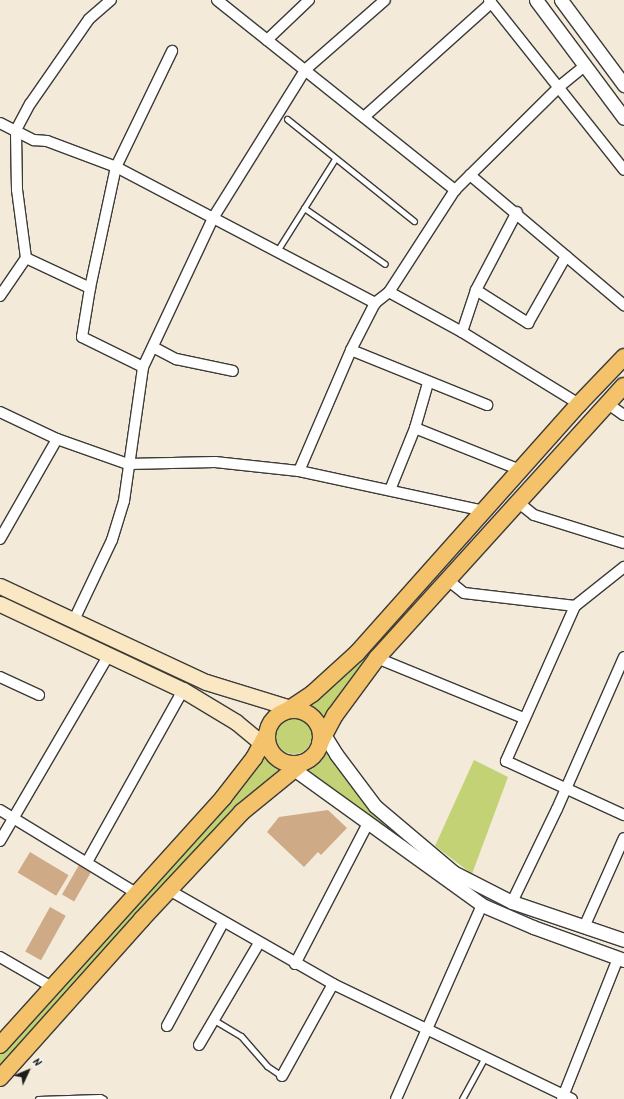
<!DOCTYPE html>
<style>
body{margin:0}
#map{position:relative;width:624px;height:1099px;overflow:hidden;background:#f4ead9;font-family:Kalam,sans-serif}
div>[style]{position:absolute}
.green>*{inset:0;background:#c3d275}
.round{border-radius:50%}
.building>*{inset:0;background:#cfaa87;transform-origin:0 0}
.roads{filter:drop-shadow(1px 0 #3c3b38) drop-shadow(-1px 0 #3c3b38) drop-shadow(0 1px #3c3b38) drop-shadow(0 -1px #3c3b38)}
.service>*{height:5px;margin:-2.5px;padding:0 2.5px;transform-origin:2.5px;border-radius:2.5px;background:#fff}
.minor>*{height:10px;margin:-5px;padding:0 5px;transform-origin:5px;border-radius:5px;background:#fff}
.tertiary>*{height:13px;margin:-6.5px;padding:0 6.5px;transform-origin:6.5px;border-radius:6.5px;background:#fff}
.secondary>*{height:15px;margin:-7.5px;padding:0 7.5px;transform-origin:7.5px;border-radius:7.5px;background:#fae7c3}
.primary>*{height:16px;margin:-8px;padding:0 8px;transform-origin:8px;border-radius:8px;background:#f3c26a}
.primary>.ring{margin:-8px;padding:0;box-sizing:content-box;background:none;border:16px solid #f3c26a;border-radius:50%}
span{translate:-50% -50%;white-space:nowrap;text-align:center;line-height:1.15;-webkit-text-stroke:4px #f6f6f2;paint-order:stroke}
.north{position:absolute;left:8px;top:1051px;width:40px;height:40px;-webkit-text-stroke:3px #f6f6f2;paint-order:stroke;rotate:46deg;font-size:11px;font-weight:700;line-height:16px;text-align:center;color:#1c1c1c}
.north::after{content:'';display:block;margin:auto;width:14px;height:18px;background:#1c1c1c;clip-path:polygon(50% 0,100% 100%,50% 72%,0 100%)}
</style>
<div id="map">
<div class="green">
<div style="clip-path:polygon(375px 640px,379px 643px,363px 661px,324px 721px,318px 711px,307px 705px)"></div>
<div class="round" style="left:276px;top:718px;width:36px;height:36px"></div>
<div style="clip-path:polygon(327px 752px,375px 815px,448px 875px,306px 772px)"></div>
<div style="clip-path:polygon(263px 754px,281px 770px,0 1068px,0 1054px,130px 911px)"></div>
<div style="clip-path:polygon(474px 760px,508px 777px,472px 874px,435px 846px)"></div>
</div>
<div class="building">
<div style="clip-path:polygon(328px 810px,347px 828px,321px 855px,318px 852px,304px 867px,267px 832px,279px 817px)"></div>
<div style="left:30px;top:852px;width:45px;height:24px;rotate:31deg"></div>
<div style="left:79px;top:865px;width:14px;height:34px;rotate:30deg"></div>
<div style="left:50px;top:907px;width:18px;height:51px;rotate:29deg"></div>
</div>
<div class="roads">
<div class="service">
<div style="left:287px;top:119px;width:163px;rotate:38.8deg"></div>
<div style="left:304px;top:208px;width:98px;rotate:34.7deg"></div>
<div style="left:277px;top:251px;width:109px;rotate:-57.8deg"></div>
<div style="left:214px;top:1020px;width:31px;rotate:31deg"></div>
<div style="left:241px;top:1036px;width:40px;rotate:49deg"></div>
<div style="left:267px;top:1066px;width:18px;rotate:34deg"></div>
<div style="left:38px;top:1099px;width:62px;rotate:-1.8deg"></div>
<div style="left:100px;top:1097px;width:4px;rotate:27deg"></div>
<div style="left:462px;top:1099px;width:48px;rotate:-61.3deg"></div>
</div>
<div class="minor">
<div style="left:217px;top:0;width:305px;rotate:38.6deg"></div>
<div style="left:489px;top:0;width:217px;rotate:51.5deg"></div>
<div style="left:267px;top:40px;width:58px;rotate:-43.6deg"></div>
<div style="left:364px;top:117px;width:171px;rotate:-41.9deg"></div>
<div style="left:0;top:123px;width:38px;rotate:27deg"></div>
<div style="left:34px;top:140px;width:13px;rotate:4deg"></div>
<div style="left:47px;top:141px;width:74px;rotate:20.6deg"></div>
<div style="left:116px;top:167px;width:293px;rotate:27.7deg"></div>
<div style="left:470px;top:175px;width:202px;rotate:40.2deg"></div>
<div style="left:26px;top:258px;width:69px;rotate:-97.5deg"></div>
<div style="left:17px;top:190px;width:60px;rotate:-91deg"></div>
<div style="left:16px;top:130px;width:30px;rotate:-62deg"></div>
<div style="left:30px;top:104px;width:103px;rotate:-55.2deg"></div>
<div style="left:89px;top:19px;width:29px;rotate:-41deg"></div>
<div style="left:476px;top:290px;width:62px;rotate:32.4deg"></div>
<div style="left:528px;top:323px;width:77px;rotate:-60.4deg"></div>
<div style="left:389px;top:292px;width:83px;rotate:28.7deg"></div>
<div style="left:462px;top:332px;width:137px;rotate:31.6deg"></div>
<div style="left:0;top:296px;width:46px;rotate:-55.6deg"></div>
<div style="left:26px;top:258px;width:71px;rotate:25.1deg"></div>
<div style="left:462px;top:332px;width:44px;rotate:-71.6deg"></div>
<div style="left:476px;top:290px;width:88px;rotate:-62.3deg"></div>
<div style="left:153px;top:347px;width:26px;rotate:28deg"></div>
<div style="left:176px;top:359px;width:58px;rotate:11.9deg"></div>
<div style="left:351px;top:350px;width:147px;rotate:22deg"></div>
<div style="left:143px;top:367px;width:68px;rotate:-153.8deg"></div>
<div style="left:82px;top:337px;width:50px;rotate:-80.7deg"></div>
<div style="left:90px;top:288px;width:124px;rotate:-77.9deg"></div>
<div style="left:116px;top:167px;width:129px;rotate:-64.2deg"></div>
<div style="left:608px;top:404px;width:19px;rotate:35deg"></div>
<div style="left:0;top:412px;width:63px;rotate:25.3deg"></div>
<div style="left:57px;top:439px;width:75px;rotate:19.4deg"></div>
<div style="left:128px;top:464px;width:87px;rotate:-1.3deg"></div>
<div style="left:215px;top:462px;width:84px;rotate:6.1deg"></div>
<div style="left:299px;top:471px;width:189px;rotate:12.2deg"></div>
<div style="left:415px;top:428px;width:113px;rotate:21.8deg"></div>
<div style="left:299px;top:471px;width:132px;rotate:-66.7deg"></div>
<div style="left:351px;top:350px;width:53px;rotate:-62.9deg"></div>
<div style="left:375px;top:303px;width:18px;rotate:-38deg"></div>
<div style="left:389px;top:292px;width:121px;rotate:-57.1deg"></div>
<div style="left:455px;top:190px;width:148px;rotate:-44.7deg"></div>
<div style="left:560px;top:86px;width:33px;rotate:-39deg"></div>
<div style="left:390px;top:490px;width:67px;rotate:-68deg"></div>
<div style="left:415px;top:428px;width:47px;rotate:-73.9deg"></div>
<div style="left:519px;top:503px;width:19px;rotate:39deg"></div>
<div style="left:534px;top:515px;width:94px;rotate:17.3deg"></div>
<div style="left:0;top:539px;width:115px;rotate:-60.3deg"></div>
<div style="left:449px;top:581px;width:19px;rotate:39deg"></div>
<div style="left:464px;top:593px;width:112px;rotate:6.7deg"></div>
<div style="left:575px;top:606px;width:170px;rotate:114deg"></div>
<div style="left:506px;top:761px;width:130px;rotate:24.6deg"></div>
<div style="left:575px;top:606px;width:63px;rotate:-38.5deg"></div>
<div style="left:73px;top:622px;width:91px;rotate:-64.6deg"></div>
<div style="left:112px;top:540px;width:41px;rotate:-72.9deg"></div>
<div style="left:124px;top:501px;width:135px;rotate:-81.9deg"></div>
<div style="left:143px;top:367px;width:165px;rotate:-64.8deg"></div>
<div style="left:213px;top:218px;width:174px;rotate:-58.1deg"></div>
<div style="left:305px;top:70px;width:106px;rotate:-41.2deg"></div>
<div style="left:377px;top:658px;width:158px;rotate:22.3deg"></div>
<div style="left:0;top:677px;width:43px;rotate:24.8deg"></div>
<div style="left:0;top:810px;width:159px;rotate:31.4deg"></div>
<div style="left:0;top:841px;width:214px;rotate:-59.7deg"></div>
<div style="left:87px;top:862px;width:197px;rotate:-60.8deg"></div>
<div style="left:169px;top:890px;width:189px;rotate:29.8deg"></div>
<div style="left:333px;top:984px;width:265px;rotate:25.7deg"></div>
<div style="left:512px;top:902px;width:103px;rotate:-64.2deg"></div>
<div style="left:557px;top:809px;width:166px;rotate:-66.2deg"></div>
<div style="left:585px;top:925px;width:95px;rotate:-65.9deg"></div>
<div style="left:0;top:957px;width:60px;rotate:30deg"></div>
<div style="left:295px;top:964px;width:159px;rotate:-62.6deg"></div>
<div style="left:167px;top:1026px;width:117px;rotate:-61.5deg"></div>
<div style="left:199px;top:1045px;width:118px;rotate:-59.5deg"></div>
<div style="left:282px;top:1076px;width:105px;rotate:-61deg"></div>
<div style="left:396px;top:1099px;width:212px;rotate:-66.1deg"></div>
<div style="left:562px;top:1099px;width:152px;rotate:-68.3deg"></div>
</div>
<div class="tertiary">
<div style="left:536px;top:0;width:147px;rotate:53.3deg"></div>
<div style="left:561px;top:0;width:106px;rotate:53.5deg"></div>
<div style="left:318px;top:725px;width:34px;rotate:58deg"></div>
<div style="left:336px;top:754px;width:65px;rotate:53.1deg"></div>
<div style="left:375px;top:806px;width:102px;rotate:40.2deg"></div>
<div style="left:453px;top:872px;width:66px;rotate:27deg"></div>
<div style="left:512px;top:902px;width:118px;rotate:18.7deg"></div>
<div style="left:284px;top:762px;width:244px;rotate:35.8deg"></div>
<div style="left:482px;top:905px;width:56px;rotate:23.3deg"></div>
<div style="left:533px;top:927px;width:97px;rotate:19.9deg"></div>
</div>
<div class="secondary">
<div style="left:0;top:586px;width:227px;rotate:25deg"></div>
<div style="left:206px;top:682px;width:95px;rotate:17.1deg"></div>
<div style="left:0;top:604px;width:202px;rotate:25.2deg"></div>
<div style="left:183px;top:690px;width:62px;rotate:31.1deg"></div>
<div style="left:236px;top:722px;width:45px;rotate:39.6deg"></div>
</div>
<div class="primary">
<div class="ring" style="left:267px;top:710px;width:38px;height:38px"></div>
<div style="left:288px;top:710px;width:29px;rotate:-34deg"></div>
<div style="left:312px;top:694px;width:61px;rotate:-42.3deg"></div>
<div style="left:357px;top:653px;width:334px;rotate:-48.3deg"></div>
<div style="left:579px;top:404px;width:65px;rotate:-46.2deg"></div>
<div style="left:320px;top:743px;width:32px;rotate:-62deg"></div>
<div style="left:335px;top:715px;width:71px;rotate:-53.6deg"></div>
<div style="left:377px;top:658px;width:367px;rotate:-47.8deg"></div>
<div style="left:0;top:1045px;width:333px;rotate:-47.9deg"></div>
<div style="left:223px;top:798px;width:51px;rotate:-52.2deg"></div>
<div style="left:254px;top:758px;width:27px;rotate:-62deg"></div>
<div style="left:0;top:1078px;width:213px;rotate:-48.2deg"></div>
<div style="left:142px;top:919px;width:146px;rotate:-46.9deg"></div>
<div style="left:242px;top:812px;width:77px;rotate:-39.2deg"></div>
</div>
</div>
<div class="north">N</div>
</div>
